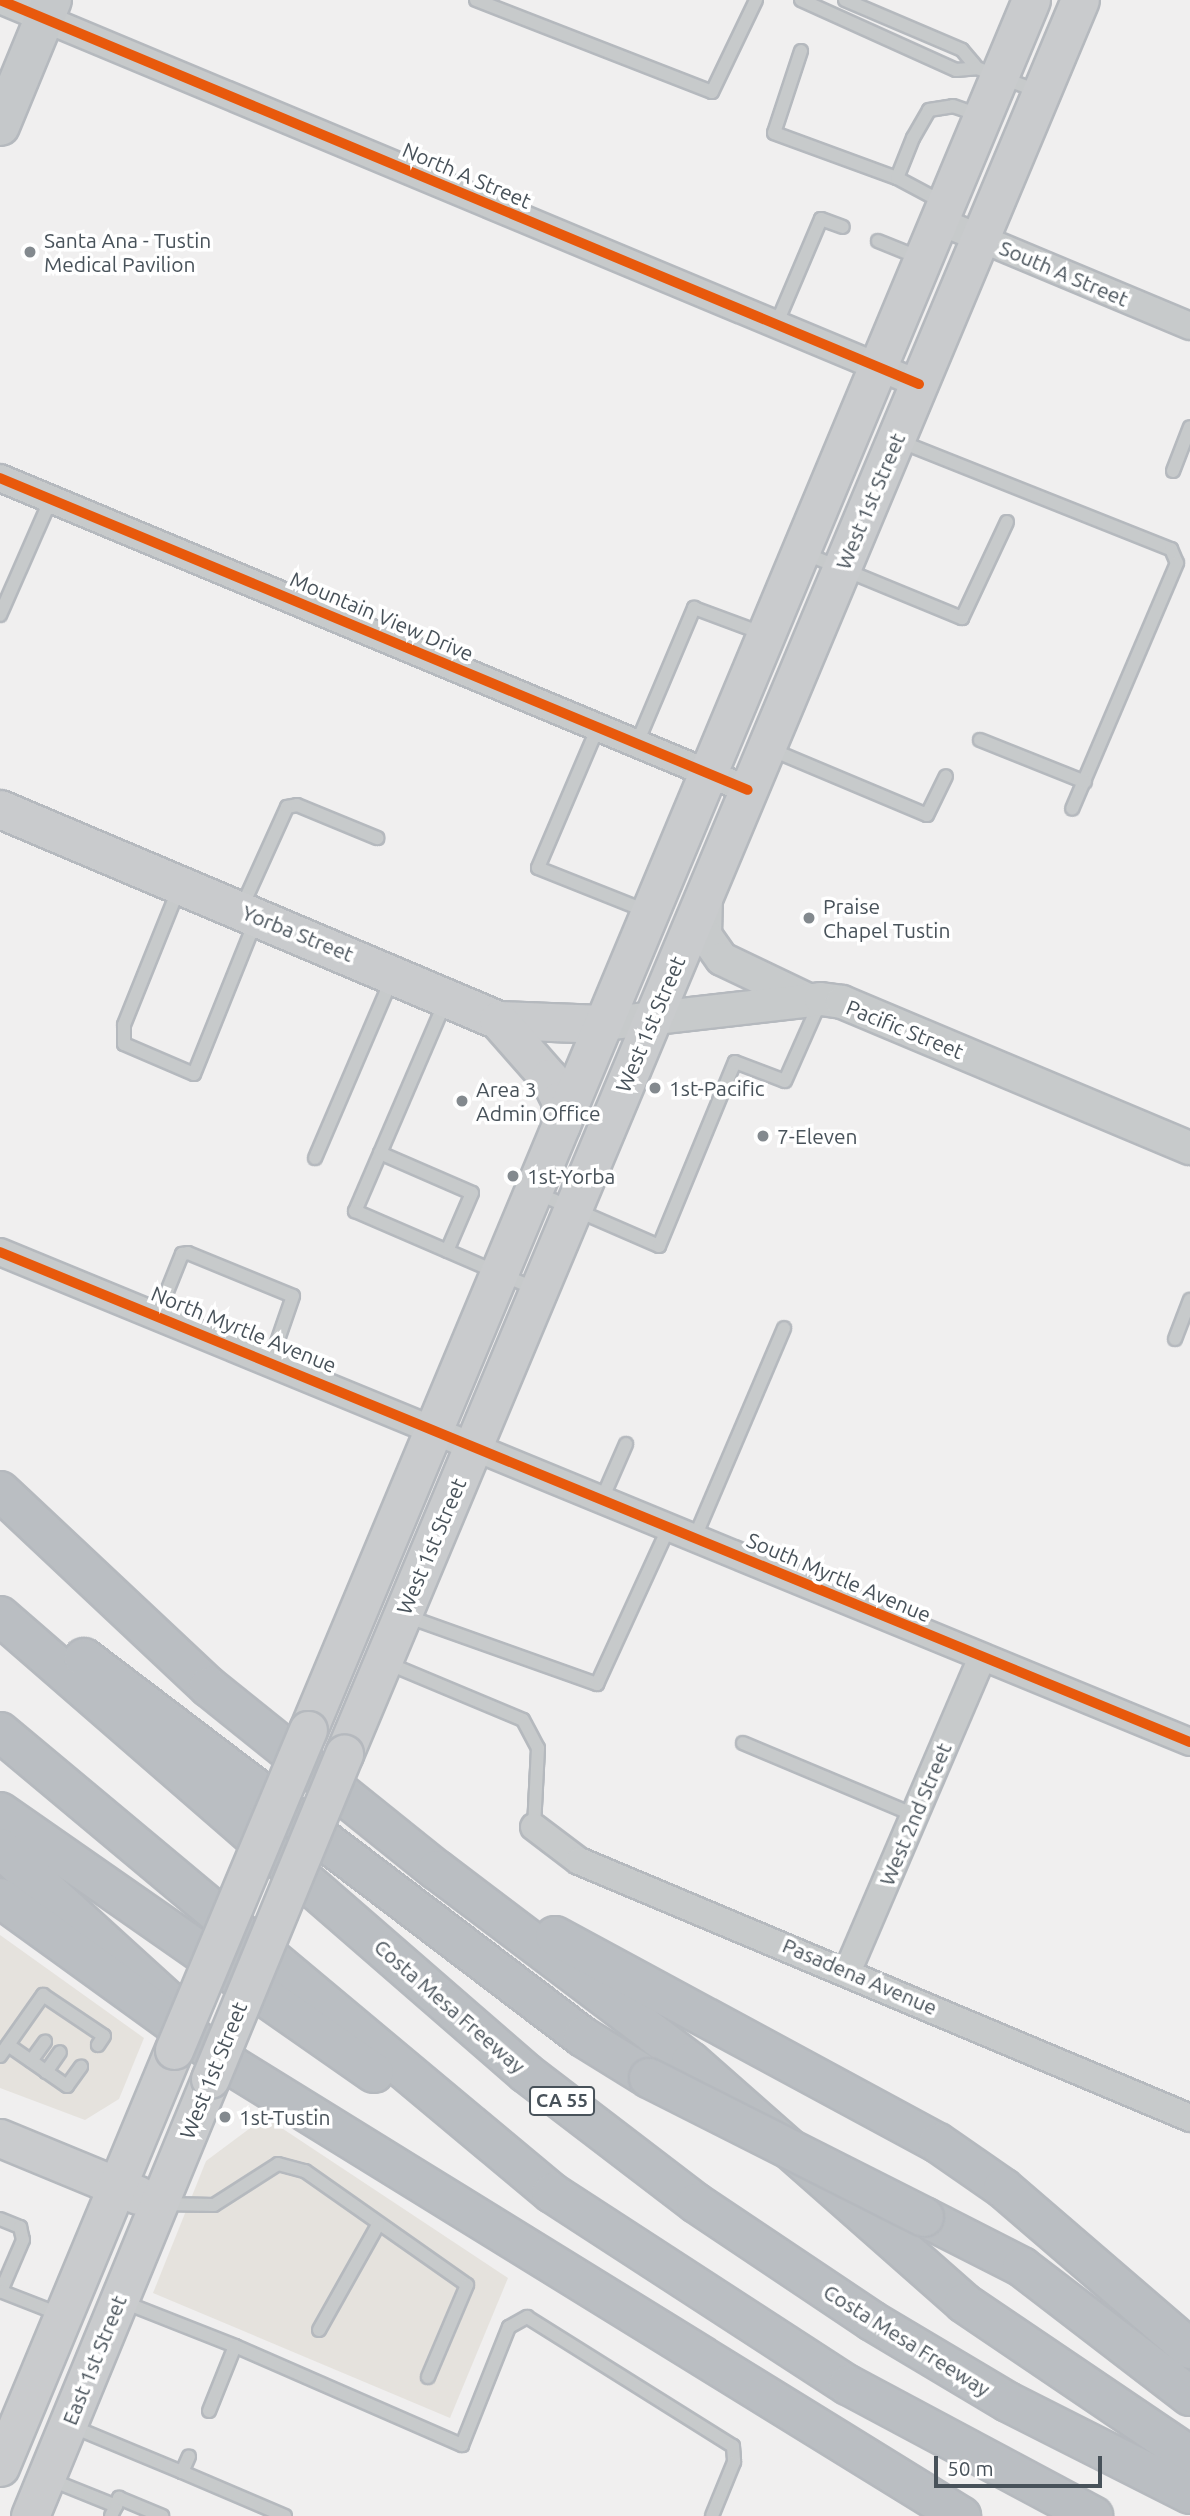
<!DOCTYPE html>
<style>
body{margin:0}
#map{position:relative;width:1190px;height:2516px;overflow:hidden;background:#f0efef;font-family:Ubuntu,sans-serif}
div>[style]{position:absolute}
.commercial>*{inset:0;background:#e5e2dd}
.roads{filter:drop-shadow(2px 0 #b5b9be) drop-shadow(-2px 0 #b5b9be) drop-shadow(0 2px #b5b9be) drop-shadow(0 -2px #b5b9be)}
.service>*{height:12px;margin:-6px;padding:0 6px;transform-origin:6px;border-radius:6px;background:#c7cacb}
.minor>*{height:26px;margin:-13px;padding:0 13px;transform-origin:13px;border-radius:13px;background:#c7cacb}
.tertiary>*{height:32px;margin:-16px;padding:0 16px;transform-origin:16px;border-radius:16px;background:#c7cacb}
.secondary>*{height:37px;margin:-18.5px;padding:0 18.5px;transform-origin:18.5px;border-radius:18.5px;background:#c9cbcd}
.primary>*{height:38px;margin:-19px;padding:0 19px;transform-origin:19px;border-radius:19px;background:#c5c8ca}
.motorway>*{height:38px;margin:-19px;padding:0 19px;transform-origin:19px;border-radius:19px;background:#babec2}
.bridges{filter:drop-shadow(2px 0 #b5b9be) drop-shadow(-2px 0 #b5b9be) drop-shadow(0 2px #b5b9be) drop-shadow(0 -2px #b5b9be)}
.secondary-bridge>*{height:37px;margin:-18.5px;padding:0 18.5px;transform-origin:18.5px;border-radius:18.5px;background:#c9cbcd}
.motorway-bridge>*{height:38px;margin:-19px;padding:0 19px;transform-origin:19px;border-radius:19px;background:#babec2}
.cycleway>*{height:10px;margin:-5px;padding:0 5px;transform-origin:5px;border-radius:5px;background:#e8590c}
.dots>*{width:19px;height:19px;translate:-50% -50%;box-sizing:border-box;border:4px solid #fff;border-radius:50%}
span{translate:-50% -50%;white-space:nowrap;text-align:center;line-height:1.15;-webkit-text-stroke:7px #fff;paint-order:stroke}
.shield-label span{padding:2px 5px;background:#fff;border:2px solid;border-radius:5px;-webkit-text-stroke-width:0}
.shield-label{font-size:19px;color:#48525a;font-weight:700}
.street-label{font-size:21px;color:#48525a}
.poi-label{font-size:21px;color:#48525a}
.left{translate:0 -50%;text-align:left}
.scale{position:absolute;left:934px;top:2456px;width:168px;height:32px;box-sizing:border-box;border:4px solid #48525a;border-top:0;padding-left:9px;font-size:21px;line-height:24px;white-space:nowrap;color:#48525a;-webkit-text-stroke:5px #fff;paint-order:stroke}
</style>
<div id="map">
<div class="commercial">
<div style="clip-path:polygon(0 1935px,144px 2038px,119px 2099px,85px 2120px,0 2088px)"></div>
<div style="clip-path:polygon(265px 2117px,508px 2278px,450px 2418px,153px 2293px,206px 2161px)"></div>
</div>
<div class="roads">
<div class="service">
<div style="left:476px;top:0;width:253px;rotate:21.3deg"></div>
<div style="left:712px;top:92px;width:102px;rotate:-64.4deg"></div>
<div style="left:801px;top:0;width:170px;rotate:24.3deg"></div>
<div style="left:956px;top:70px;width:21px;rotate:-5deg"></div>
<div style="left:845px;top:0;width:127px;rotate:23.1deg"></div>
<div style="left:962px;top:50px;width:23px;rotate:50deg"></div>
<div style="left:977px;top:68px;width:64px;rotate:21deg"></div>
<div style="left:801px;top:51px;width:86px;rotate:108.2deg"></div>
<div style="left:774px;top:133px;width:131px;rotate:20.1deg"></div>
<div style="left:942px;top:202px;width:51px;rotate:-151.9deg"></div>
<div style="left:897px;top:178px;width:43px;rotate:-68.2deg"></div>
<div style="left:913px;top:138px;width:32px;rotate:-60deg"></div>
<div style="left:929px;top:110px;width:24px;rotate:-9deg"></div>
<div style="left:953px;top:106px;width:28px;rotate:19deg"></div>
<div style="left:878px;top:241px;width:45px;rotate:22deg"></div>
<div style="left:776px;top:325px;width:115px;rotate:-67deg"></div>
<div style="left:821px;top:219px;width:23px;rotate:20deg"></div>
<div style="left:899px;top:441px;width:293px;rotate:21.7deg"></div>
<div style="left:1171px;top:549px;width:15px;rotate:67deg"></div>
<div style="left:1177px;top:563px;width:267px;rotate:113.1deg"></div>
<div style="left:1173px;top:471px;width:47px;rotate:-68.9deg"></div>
<div style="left:804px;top:553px;width:171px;rotate:22.4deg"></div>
<div style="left:962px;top:618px;width:106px;rotate:-64.9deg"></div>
<div style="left:0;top:615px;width:127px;rotate:-66.3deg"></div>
<div style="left:598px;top:727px;width:153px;rotate:113.1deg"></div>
<div style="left:538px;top:868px;width:116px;rotate:21.7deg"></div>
<div style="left:980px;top:740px;width:113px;rotate:21.8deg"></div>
<div style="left:637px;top:743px;width:147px;rotate:-67.1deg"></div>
<div style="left:694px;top:608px;width:75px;rotate:20.4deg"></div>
<div style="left:770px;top:749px;width:170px;rotate:22.8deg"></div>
<div style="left:927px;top:815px;width:43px;rotate:-64deg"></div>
<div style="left:179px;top:888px;width:148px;rotate:111.9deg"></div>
<div style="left:124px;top:1025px;width:19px;rotate:90deg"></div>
<div style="left:124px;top:1044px;width:76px;rotate:23.2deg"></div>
<div style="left:194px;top:1074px;width:166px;rotate:-68.1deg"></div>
<div style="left:241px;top:909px;width:112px;rotate:-65.7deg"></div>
<div style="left:287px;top:807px;width:10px;rotate:-11deg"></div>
<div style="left:297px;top:805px;width:87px;rotate:22.4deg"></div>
<div style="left:446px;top:1000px;width:230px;rotate:113.3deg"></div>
<div style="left:355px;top:1211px;width:196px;rotate:23.4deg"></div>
<div style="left:380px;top:1153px;width:100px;rotate:23.5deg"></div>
<div style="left:472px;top:1193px;width:63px;rotate:113.3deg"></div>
<div style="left:315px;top:1158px;width:196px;rotate:-66.8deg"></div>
<div style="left:537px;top:1193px;width:133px;rotate:23.5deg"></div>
<div style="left:659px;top:1246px;width:199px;rotate:-67.6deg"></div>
<div style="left:735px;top:1062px;width:53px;rotate:20.8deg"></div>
<div style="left:785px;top:1081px;width:86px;rotate:-66.1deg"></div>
<div style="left:158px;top:1314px;width:65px;rotate:-68.2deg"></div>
<div style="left:182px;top:1254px;width:6px;rotate:-9deg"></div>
<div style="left:188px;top:1253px;width:113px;rotate:22.3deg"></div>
<div style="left:293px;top:1296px;width:68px;rotate:109deg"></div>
<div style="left:1175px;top:1339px;width:42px;rotate:-69deg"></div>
<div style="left:602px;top:1499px;width:60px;rotate:-66.4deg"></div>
<div style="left:695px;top:1537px;width:227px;rotate:-66.9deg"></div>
<div style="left:406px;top:1616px;width:203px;rotate:19.6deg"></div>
<div style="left:597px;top:1684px;width:173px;rotate:-65.4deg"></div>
<div style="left:387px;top:1663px;width:147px;rotate:22.7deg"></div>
<div style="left:523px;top:1720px;width:32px;rotate:62deg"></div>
<div style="left:538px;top:1748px;width:79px;rotate:92.9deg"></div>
<div style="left:743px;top:1743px;width:186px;rotate:22.8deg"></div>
<div style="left:8px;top:2045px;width:72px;rotate:34.8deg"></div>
<div style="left:67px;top:2086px;width:24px;rotate:-54deg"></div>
<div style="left:0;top:2056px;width:75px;rotate:-54.8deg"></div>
<div style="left:43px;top:1995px;width:73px;rotate:33.9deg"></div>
<div style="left:104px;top:2036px;width:11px;rotate:124deg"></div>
<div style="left:31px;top:2061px;width:24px;rotate:-54deg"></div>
<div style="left:46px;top:2072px;width:24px;rotate:-55deg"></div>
<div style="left:163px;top:2204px;width:51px;rotate:1.1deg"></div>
<div style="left:214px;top:2205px;width:76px;rotate:-32.6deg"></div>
<div style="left:278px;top:2164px;width:28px;rotate:15deg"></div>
<div style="left:305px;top:2171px;width:198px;rotate:35.1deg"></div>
<div style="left:467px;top:2285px;width:100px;rotate:113deg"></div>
<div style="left:0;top:2219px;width:22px;rotate:22deg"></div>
<div style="left:20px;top:2227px;width:13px;rotate:77deg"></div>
<div style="left:23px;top:2240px;width:56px;rotate:113.3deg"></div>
<div style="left:0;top:2291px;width:63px;rotate:21.3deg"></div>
<div style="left:121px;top:2301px;width:123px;rotate:21.5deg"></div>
<div style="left:235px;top:2346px;width:70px;rotate:111.8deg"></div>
<div style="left:319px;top:2330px;width:120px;rotate:-60.7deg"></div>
<div style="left:235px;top:2346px;width:248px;rotate:23.6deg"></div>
<div style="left:462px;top:2445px;width:127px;rotate:-68.3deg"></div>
<div style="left:509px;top:2327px;width:21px;rotate:-29deg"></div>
<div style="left:527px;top:2317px;width:243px;rotate:32.1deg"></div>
<div style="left:733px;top:2446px;width:16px;rotate:86deg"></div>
<div style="left:734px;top:2462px;width:58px;rotate:112.2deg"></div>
<div style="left:71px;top:2426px;width:120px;rotate:22.5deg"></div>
<div style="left:182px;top:2472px;width:17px;rotate:-66deg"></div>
<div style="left:182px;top:2472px;width:112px;rotate:23.1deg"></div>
<div style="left:49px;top:2479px;width:72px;rotate:21.9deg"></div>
<div style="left:116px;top:2506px;width:11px;rotate:117deg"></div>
<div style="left:116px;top:2506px;width:9px;rotate:-69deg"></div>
<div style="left:119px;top:2498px;width:47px;rotate:22.7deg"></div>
</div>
<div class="minor">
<div style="left:0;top:0;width:996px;rotate:22.68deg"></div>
<div style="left:939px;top:221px;width:272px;rotate:22.7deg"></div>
<div style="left:0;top:478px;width:810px;rotate:22.64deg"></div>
<div style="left:0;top:1252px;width:1287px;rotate:22.38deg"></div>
<div style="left:534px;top:1827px;width:56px;rotate:37.1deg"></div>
<div style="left:579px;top:1861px;width:663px;rotate:22.81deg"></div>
<div style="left:848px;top:1970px;width:340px;rotate:-66.8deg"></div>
</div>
<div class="tertiary">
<div style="left:706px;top:895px;width:40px;rotate:91.4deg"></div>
<div style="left:705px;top:935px;width:29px;rotate:55deg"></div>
<div style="left:722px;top:959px;width:95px;rotate:25.5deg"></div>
<div style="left:603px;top:1024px;width:219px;rotate:-6.5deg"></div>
<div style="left:821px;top:999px;width:21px;rotate:8deg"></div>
<div style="left:842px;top:1002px;width:377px;rotate:22.8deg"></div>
</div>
<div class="secondary">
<div style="left:0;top:809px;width:541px;rotate:22.96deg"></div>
<div style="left:498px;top:1020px;width:105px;rotate:2.2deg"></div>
<div style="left:498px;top:1020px;width:77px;rotate:48.7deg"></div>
<div style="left:549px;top:1078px;width:25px;rotate:63deg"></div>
<div style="left:560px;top:1100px;width:25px;rotate:88deg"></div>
<div style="left:308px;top:1730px;width:1875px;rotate:-67.32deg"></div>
<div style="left:344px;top:1754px;width:1902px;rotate:-67.24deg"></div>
<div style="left:0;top:2138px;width:149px;rotate:22.4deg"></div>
<div style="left:0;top:2467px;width:452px;rotate:-67.4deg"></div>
<div style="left:30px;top:2516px;width:473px;rotate:-67.6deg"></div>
</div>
<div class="primary">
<div style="left:0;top:126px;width:136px;rotate:-67.6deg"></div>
</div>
<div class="motorway">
<div style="left:0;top:1491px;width:287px;rotate:43.2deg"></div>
<div style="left:209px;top:1687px;width:292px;rotate:38.8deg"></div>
<div style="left:437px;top:1870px;width:318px;rotate:37.1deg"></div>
<div style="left:691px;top:2062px;width:364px;rotate:41.4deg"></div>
<div style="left:964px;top:2303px;width:273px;rotate:34.1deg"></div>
<div style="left:0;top:1616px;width:697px;rotate:40.98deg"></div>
<div style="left:526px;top:2073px;width:214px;rotate:37.4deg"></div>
<div style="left:696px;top:2203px;width:212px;rotate:33.8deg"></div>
<div style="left:872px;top:2321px;width:158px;rotate:30.8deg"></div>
<div style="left:1008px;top:2402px;width:204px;rotate:26.8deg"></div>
<div style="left:84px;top:1658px;width:627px;rotate:37.22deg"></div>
<div style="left:583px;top:2037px;width:78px;rotate:31.8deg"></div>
<div style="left:0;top:1732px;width:719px;rotate:39.87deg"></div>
<div style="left:552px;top:2193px;width:353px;rotate:33deg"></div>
<div style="left:848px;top:2385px;width:278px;rotate:28.1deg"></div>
<div style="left:0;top:1812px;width:456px;rotate:34.9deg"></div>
<div style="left:0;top:1848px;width:226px;rotate:42.3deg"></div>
<div style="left:0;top:1898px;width:286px;rotate:35.9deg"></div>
<div style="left:232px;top:2066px;width:857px;rotate:31.69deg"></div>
<div style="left:555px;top:1936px;width:435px;rotate:28.4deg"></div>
<div style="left:938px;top:2143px;width:79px;rotate:34.7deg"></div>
<div style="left:1003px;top:2188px;width:247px;rotate:40.7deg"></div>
<div style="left:924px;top:2217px;width:110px;rotate:27deg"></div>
<div style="left:1022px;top:2267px;width:212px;rotate:37.5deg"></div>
</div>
</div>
<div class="bridges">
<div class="secondary-bridge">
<div style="left:174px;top:2050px;width:347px;rotate:-67.3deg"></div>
<div style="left:210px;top:2079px;width:352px;rotate:-67.6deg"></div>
</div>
<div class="motorway-bridge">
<div style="left:649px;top:2078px;width:308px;rotate:26.8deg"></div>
</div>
</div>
<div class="cycleway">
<div style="left:0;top:0;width:996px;rotate:22.68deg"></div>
<div style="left:0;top:478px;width:810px;rotate:22.64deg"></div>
<div style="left:0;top:1252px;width:1287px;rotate:22.38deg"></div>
</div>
<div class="dots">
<div style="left:30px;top:252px;background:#83898e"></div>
<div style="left:809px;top:918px;background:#83898e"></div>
<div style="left:655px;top:1088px;background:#83898e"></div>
<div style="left:462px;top:1101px;background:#83898e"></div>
<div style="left:763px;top:1136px;background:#83898e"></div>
<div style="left:513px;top:1176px;background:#83898e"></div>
<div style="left:225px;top:2117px;background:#83898e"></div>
</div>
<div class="shield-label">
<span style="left:562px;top:2101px">CA 55</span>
</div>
<div class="street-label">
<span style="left:467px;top:175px;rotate:23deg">North A Street</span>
<span style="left:1064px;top:273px;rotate:23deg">South A Street</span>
<span style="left:870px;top:501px;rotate:-67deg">West 1st Street</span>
<span style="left:382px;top:616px;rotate:23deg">Mountain View Drive</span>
<span style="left:298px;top:933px;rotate:22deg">Yorba Street</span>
<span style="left:650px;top:1024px;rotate:-67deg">West 1st Street</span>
<span style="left:905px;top:1029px;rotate:22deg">Pacific Street</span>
<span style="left:244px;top:1329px;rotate:22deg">North Myrtle Avenue</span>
<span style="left:431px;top:1546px;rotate:-67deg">West 1st Street</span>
<span style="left:839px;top:1577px;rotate:23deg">South Myrtle Avenue</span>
<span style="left:915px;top:1814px;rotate:-67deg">West 2nd Street</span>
<span style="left:860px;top:1976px;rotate:23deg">Pasadena Avenue</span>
<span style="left:450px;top:2006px;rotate:41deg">Costa Mesa Freeway</span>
<span style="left:213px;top:2070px;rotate:-68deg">West 1st Street</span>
<span style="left:907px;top:2340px;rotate:32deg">Costa Mesa Freeway</span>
<span style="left:94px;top:2360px;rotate:-68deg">East 1st Street</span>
</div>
<div class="poi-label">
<span class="left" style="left:44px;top:252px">Santa Ana - Tustin<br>Medical Pavilion</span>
<span class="left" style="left:823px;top:918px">Praise<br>Chapel Tustin</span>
<span class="left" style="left:669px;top:1088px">1st-Pacific</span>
<span class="left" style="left:476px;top:1101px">Area 3<br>Admin Office</span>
<span class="left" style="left:777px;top:1136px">7-Eleven</span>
<span class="left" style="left:527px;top:1176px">1st-Yorba</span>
<span class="left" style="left:239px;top:2117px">1st-Tustin</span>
</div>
<div class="scale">50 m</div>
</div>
